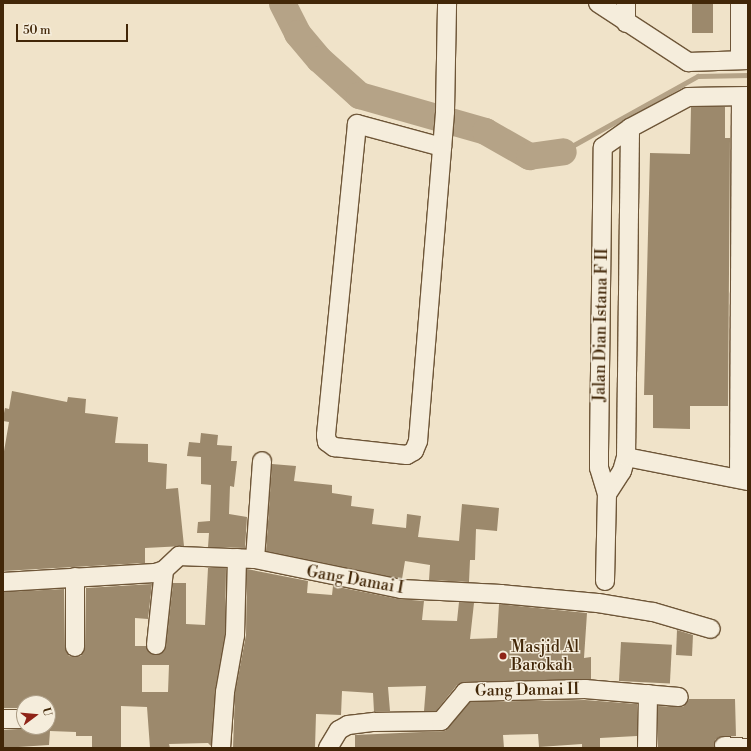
<!DOCTYPE html>
<style>
body{margin:0}
#map{position:relative;width:751px;height:751px;overflow:hidden;background:#f0e3c9;font-family:"Libre Bodoni",serif}
div>[style]{position:absolute}
.stream>*{height:4.5px;margin:-2.25px;padding:0 2.25px;transform-origin:2.25px;border-radius:2.25px;background:#b5a387}
.river>*{height:27px;margin:-13.5px;padding:0 13.5px;transform-origin:13.5px;border-radius:13.5px;background:#b5a387}
.building>*{inset:0;background:#9c896c;transform-origin:0 0}
.roads{filter:drop-shadow(1px 0 #6e5638) drop-shadow(-1px 0 #6e5638) drop-shadow(0 1px #6e5638) drop-shadow(0 -1px #6e5638)}
.minor>*{height:18px;margin:-9px;padding:0 9px;transform-origin:9px;border-radius:9px;background:#f5eddc}
.dots>*{width:11px;height:11px;translate:-50% -50%;box-sizing:border-box;border:2px solid #f5eddc;border-radius:50%}
span{translate:-50% -50%;white-space:nowrap;text-align:center;line-height:1.15;-webkit-text-stroke:3px #f5eddc;paint-order:stroke}
.street-label{font-size:16px;color:#422708}
.poi-label{font-size:16px;color:#422708}
.left{translate:0 -50%;text-align:left}
.frame{position:absolute;inset:0;border:4px solid #422708;pointer-events:none}
.north{position:absolute;left:16px;top:695px;width:40px;height:40px;box-sizing:border-box;background:#f5eddc;border:1px solid #ad9e87;border-radius:50%;rotate:74deg;font-size:11px;font-weight:700;line-height:16px;text-align:center;color:#422708}
.north::after{content:'';display:block;margin:auto;width:14px;height:18px;background:#8f2418;clip-path:polygon(50% 0,100% 100%,50% 72%,0 100%)}
.scale{position:absolute;left:16px;top:24px;width:112px;height:18px;box-sizing:border-box;border:2px solid #422708;border-top:0;padding-left:5px;font-size:12px;line-height:14px;white-space:nowrap;color:#422708;-webkit-text-stroke:3px #f5eddc;paint-order:stroke}
</style>
<div id="map">
<div class="stream">
<div style="left:563px;top:151px;width:154px;rotate:-29.1deg"></div>
<div style="left:698px;top:76px;width:50px;rotate:-1.1deg"></div>
</div>
<div class="river">
<div style="left:282px;top:3px;width:34px;rotate:63deg"></div>
<div style="left:297px;top:33px;width:34px;rotate:50deg"></div>
<div style="left:319px;top:59px;width:54px;rotate:42deg"></div>
<div style="left:359px;top:95px;width:131px;rotate:15.9deg"></div>
<div style="left:485px;top:131px;width:51px;rotate:29.6deg"></div>
<div style="left:529px;top:156px;width:34px;rotate:-8deg"></div>
</div>
<div class="building">
<div style="left:692px;top:3px;width:21px;height:30px"></div>
<div style="clip-path:polygon(691px 107px,725px 107px,725px 138px,730px 138px,728px 406px,690px 406px,690px 429px,653px 428px,653px 395px,644px 395px,650px 153px,690px 154px)"></div>
<div style="clip-path:polygon(12px 391px,67px 402px,68px 397px,86px 399px,85px 413px,118px 417px,115px 443px,148px 444px,148px 462px,167px 464px,166px 489px,178px 488px,184px 546px,145px 548px,145px 563px,3px 571px,3px 457px,9px 422px,3px 421px,3px 418px,5px 408px,9px 409px)"></div>
<div style="clip-path:polygon(201px 433px,218px 435px,217px 445px,232px 446px,231px 461px,237px 461px,234px 487px,230px 486px,229px 514px,247px 517px,245px 548px,208px 547px,209px 533px,197px 533px,198px 522px,210px 521px,211px 485px,201px 484px,201px 457px,187px 456px,189px 442px,200px 443px)"></div>
<div style="clip-path:polygon(272px 464px,296px 466px,294px 481px,332px 485px,332px 493px,352px 496px,351px 506px,374px 509px,372px 524px,406px 528px,407px 514px,421px 516px,418px 537px,459px 541px,462px 504px,499px 508px,497px 531px,476px 529px,475px 560px,470px 560px,469px 582px,429px 580px,430px 565px,405px 561px,402px 579px,266px 551px)"></div>
<div style="clip-path:polygon(evenodd,208px 568px,226px 568px,225px 634px,215px 691px,211px 746px,208px 743px,169px 744px,170px 748px,150px 748px,147px 707px,121px 706px,121px 748px,92px 748px,92px 736px,76px 736px,76px 732px,50px 731px,49px 745px,3px 748px,3px 730px,48px 727px,48px 703px,24px 703px,24px 708px,3px 708px,3px 592px,64px 589px,65px 647px,69px 656px,75px 657px,81px 656px,85px 647px,86px 588px,152px 584px,148px 619px,135px 618px,135px 646px,146px 646px,150px 653px,155px 655px,164px 651px,166px 646px,173px 583px,186px 583px,186px 624px,205px 625px,208px 568px,142px 665px,169px 665px,168px 692px,142px 692px,142px 665px)"></div>
<div style="clip-path:polygon(247px 569px,308px 581px,307px 593px,332px 595px,333px 586px,399px 599px,424px 601px,422px 620px,457px 621px,459px 602px,474px 603px,470px 639px,497px 638px,499px 604px,587px 613px,584px 658px,591px 657px,591px 679px,464px 682px,457px 685px,436px 711px,424px 711px,426px 686px,388px 687px,390px 711px,374px 712px,373px 693px,342px 691px,341px 715px,316px 714px,315px 748px,233px 748px,235px 693px,246px 635px)"></div>
<div style="clip-path:polygon(677px 630px,693px 635px,692px 656px,676px 655px)"></div>
<div style="left:621px;top:642px;width:51px;height:39px;rotate:3deg"></div>
<div style="clip-path:polygon(689px 699px,735px 699px,736px 736px,719px 737px,715px 740px,714px 748px,658px 748px,658px 706px,683px 707px)"></div>
<div style="clip-path:polygon(585px 700px,637px 704px,637px 736px,600px 738px,600px 748px,582px 748px,582px 744px,539px 747px,538px 734px,503px 735px,504px 748px,355px 748px,355px 735px,445px 731px,470px 702px)"></div>
</div>
<div class="roads">
<div class="minor">
<div style="left:598px;top:3px;width:108px;rotate:33.2deg"></div>
<div style="left:688px;top:62px;width:60px;rotate:-1.9deg"></div>
<div style="left:626px;top:3px;width:20px;rotate:90deg"></div>
<div style="left:740px;top:60px;width:57px;rotate:-90deg"></div>
<div style="left:442px;top:147px;width:88px;rotate:-164.9deg"></div>
<div style="left:357px;top:124px;width:313px;rotate:95.7deg"></div>
<div style="left:326px;top:435px;width:7px;rotate:82deg"></div>
<div style="left:327px;top:442px;width:9px;rotate:36deg"></div>
<div style="left:334px;top:447px;width:73px;rotate:6.3deg"></div>
<div style="left:407px;top:455px;width:8px;rotate:-30deg"></div>
<div style="left:414px;top:451px;width:11px;rotate:-68deg"></div>
<div style="left:418px;top:441px;width:331px;rotate:-85.3deg"></div>
<div style="left:445px;top:111px;width:108px;rotate:-88.9deg"></div>
<div style="left:626px;top:457px;width:124px;rotate:11.1deg"></div>
<div style="left:739px;top:478px;width:381px;rotate:-89.7deg"></div>
<div style="left:607px;top:494px;width:27px;rotate:-57deg"></div>
<div style="left:622px;top:471px;width:15px;rotate:-74deg"></div>
<div style="left:626px;top:457px;width:329px;rotate:-89.3deg"></div>
<div style="left:255px;top:559px;width:98px;rotate:-85.9deg"></div>
<div style="left:605px;top:581px;width:87px;rotate:-88.7deg"></div>
<div style="left:607px;top:494px;width:27px;rotate:-107deg"></div>
<div style="left:599px;top:468px;width:15px;rotate:-90deg"></div>
<div style="left:599px;top:453px;width:306px;rotate:-89.3deg"></div>
<div style="left:603px;top:147px;width:33px;rotate:-35deg"></div>
<div style="left:630px;top:128px;width:66px;rotate:-28.1deg"></div>
<div style="left:688px;top:97px;width:60px;rotate:-1deg"></div>
<div style="left:3px;top:582px;width:152px;rotate:-3.4deg"></div>
<div style="left:155px;top:573px;width:9px;rotate:-18deg"></div>
<div style="left:164px;top:570px;width:21px;rotate:-43deg"></div>
<div style="left:179px;top:556px;width:76px;rotate:2.3deg"></div>
<div style="left:255px;top:559px;width:149px;rotate:11.6deg"></div>
<div style="left:401px;top:589px;width:100px;rotate:2.9deg"></div>
<div style="left:501px;top:594px;width:97px;rotate:5.3deg"></div>
<div style="left:598px;top:603px;width:56px;rotate:9.3deg"></div>
<div style="left:653px;top:612px;width:60px;rotate:16.3deg"></div>
<div style="left:156px;top:645px;width:75px;rotate:-83.9deg"></div>
<div style="left:75px;top:647px;width:70px;rotate:-90deg"></div>
<div style="left:3px;top:719px;width:21px"></div>
<div style="left:724px;top:746px;width:24px;rotate:5deg"></div>
<div style="left:221px;top:748px;width:56px;rotate:-85.9deg"></div>
<div style="left:225px;top:692px;width:58px;rotate:-80deg"></div>
<div style="left:235px;top:635px;width:77px;rotate:-88.5deg"></div>
<div style="left:328px;top:748px;width:21px;rotate:-59deg"></div>
<div style="left:339px;top:730px;width:10px;rotate:-29deg"></div>
<div style="left:348px;top:725px;width:26px;rotate:-7deg"></div>
<div style="left:374px;top:722px;width:67px;rotate:-0.9deg"></div>
<div style="left:441px;top:721px;width:38px;rotate:-50deg"></div>
<div style="left:465px;top:692px;width:120px;rotate:-1.4deg"></div>
<div style="left:585px;top:689px;width:94px;rotate:4.9deg"></div>
<div style="left:647px;top:748px;width:54px;rotate:-88.9deg"></div>
</div>
</div>
<div class="dots">
<div style="left:503px;top:656px;background:#8f2418"></div>
</div>
<div class="street-label">
<span style="left:601px;top:325px;rotate:-89deg">Jalan Dian Istana F II</span>
<span style="left:355px;top:580px;rotate:10deg">Gang Damai I</span>
<span style="left:527px;top:690px;rotate:-1deg">Gang Damai II</span>
</div>
<div class="poi-label">
<span class="left" style="left:511px;top:656px">Masjid Al<br>Barokah</span>
</div>
<div class="frame"></div>
<div class="north">U</div>
<div class="scale">50 m</div>
</div>
